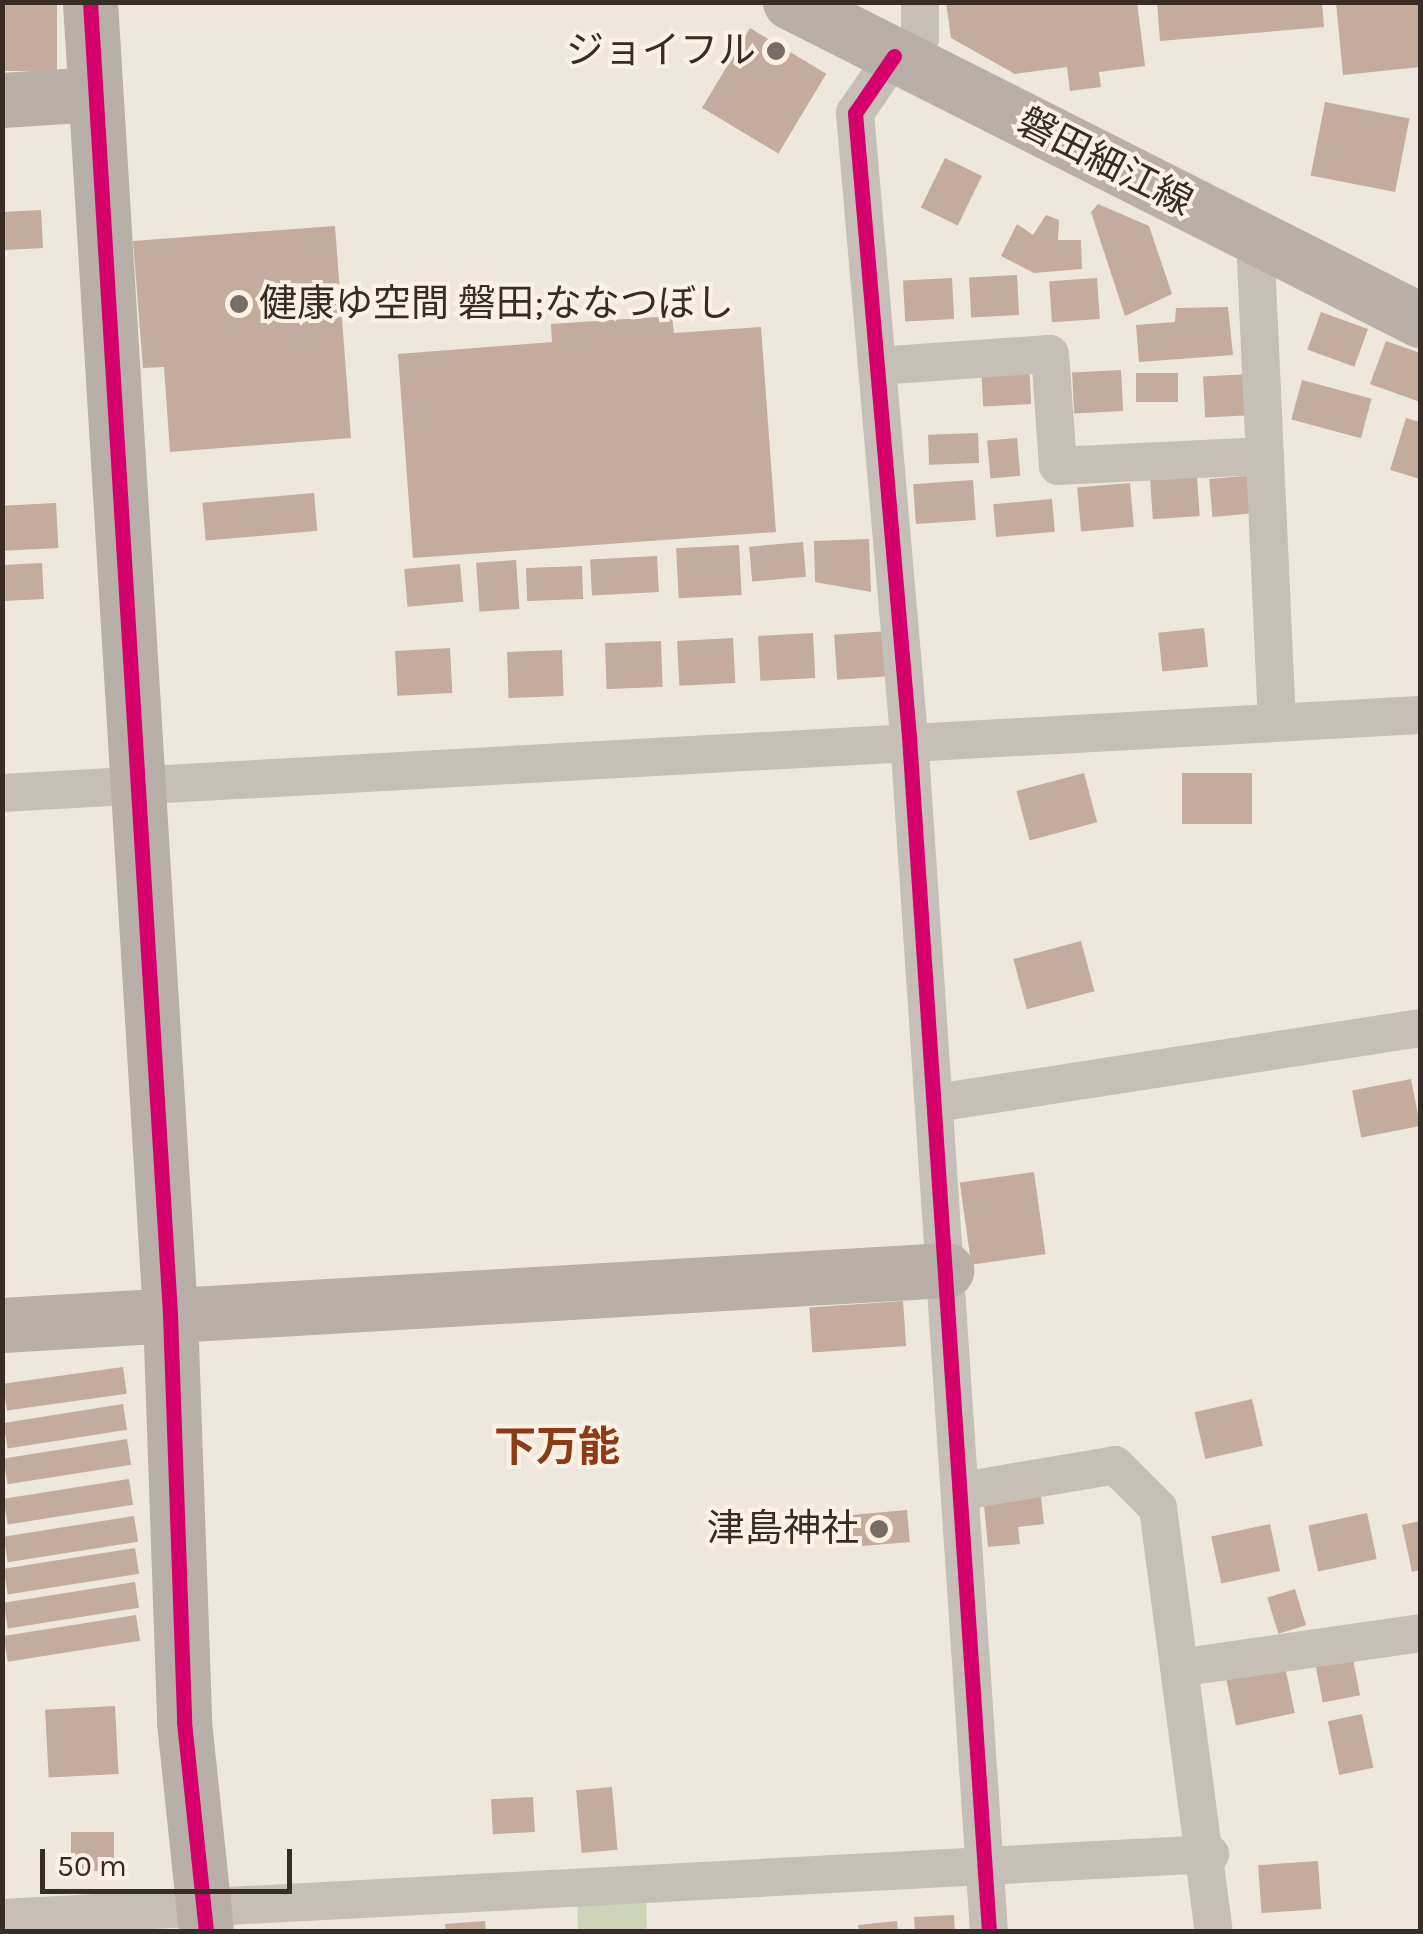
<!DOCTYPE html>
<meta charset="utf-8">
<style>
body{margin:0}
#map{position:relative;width:1423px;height:1934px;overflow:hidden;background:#eee7de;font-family:Karla,"Noto Sans JP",sans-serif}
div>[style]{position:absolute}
.green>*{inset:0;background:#cdd4b7;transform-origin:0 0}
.building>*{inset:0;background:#c3ab9e;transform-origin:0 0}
.street>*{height:38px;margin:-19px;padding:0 19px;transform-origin:19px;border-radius:19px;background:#c6bfb8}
.secondary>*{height:55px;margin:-27.5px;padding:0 27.5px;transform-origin:27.5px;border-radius:27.5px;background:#b7afa8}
.cycleway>*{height:15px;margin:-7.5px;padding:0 7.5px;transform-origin:7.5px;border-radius:7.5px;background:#d6006c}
.dots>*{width:28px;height:28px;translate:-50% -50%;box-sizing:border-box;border:5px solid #fbf2e5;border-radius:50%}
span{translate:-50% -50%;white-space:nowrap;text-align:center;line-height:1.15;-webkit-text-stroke:8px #fbf2e5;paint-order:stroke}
.poi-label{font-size:38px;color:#372c26}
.right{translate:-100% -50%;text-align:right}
.left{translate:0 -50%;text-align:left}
.street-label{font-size:38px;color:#372c26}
.quarter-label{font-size:42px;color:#8e3a17;font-weight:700}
.frame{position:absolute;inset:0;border:5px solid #372c26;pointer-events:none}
.scale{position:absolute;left:40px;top:1849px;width:252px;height:45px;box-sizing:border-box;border:5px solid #372c26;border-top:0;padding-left:12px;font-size:30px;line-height:35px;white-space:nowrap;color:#372c26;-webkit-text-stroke:8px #fbf2e5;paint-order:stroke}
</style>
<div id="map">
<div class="green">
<div style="left:646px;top:1882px;width:49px;height:69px;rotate:89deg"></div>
</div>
<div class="building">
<div style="left:2px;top:2px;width:55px;height:69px"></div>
<div style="clip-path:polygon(946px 2px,1137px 2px,1145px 66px,1099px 72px,1101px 87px,1070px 91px,1067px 67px,1015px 74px,951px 38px)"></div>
<div style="clip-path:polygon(1157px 2px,1322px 2px,1324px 27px,1160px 41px)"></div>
<div style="clip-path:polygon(1336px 2px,1420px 2px,1420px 67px,1343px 75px)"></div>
<div style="left:750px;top:28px;width:89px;height:93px;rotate:31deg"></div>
<div style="left:1325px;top:102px;width:86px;height:75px;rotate:11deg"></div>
<div style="left:945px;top:158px;width:41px;height:55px;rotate:26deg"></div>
<div style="clip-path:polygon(1098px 204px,1149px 226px,1172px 294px,1125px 316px,1091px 212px)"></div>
<div style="left:41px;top:210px;width:38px;height:39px;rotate:87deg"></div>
<div style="clip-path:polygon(1046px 215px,1059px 220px,1058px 240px,1081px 240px,1082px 269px,1034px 273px,1001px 256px,1017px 224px,1033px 235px)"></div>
<div style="clip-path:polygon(335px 226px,351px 438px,170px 452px,164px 367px,143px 368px,133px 241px)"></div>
<div style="left:1017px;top:275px;width:40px;height:48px;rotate:87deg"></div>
<div style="left:952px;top:278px;width:41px;height:49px;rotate:87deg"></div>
<div style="left:1097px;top:278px;width:41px;height:48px;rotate:86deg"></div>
<div style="clip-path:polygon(1228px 307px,1233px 355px,1139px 362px,1136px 325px,1175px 322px,1176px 308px)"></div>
<div style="left:1321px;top:312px;width:50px;height:40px;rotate:20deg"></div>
<div style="clip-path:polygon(672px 316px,674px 333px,761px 327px,776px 532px,413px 558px,398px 354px,552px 342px,551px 324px)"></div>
<div style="clip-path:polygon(1386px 341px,1420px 353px,1420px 402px,1370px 384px)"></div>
<div style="left:1029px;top:363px;width:41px;height:48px;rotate:87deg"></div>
<div style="left:1121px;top:370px;width:41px;height:49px;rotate:87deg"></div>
<div style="left:1178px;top:373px;width:29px;height:42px;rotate:90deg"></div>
<div style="left:1251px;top:374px;width:41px;height:48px;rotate:87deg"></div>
<div style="left:1302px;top:380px;width:72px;height:41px;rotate:15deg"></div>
<div style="clip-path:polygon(1406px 418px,1420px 422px,1420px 479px,1390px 470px)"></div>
<div style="left:978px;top:433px;width:30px;height:50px;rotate:88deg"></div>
<div style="left:1017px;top:438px;width:38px;height:30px;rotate:85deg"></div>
<div style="left:1256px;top:475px;width:38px;height:47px;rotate:85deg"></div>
<div style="left:1197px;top:477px;width:39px;height:47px;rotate:86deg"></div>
<div style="left:973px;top:480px;width:40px;height:60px;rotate:86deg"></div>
<div style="left:1130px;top:483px;width:44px;height:53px;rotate:85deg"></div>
<div style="left:314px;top:493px;width:38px;height:112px;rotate:85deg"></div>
<div style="left:1052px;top:499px;width:33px;height:59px;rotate:85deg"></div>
<div style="left:56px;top:503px;width:45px;height:54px;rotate:87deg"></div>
<div style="clip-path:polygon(869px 539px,871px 592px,815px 582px,814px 541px)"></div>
<div style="left:803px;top:542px;width:35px;height:54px;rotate:85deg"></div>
<div style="left:739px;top:545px;width:50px;height:63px;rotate:87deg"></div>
<div style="left:657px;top:556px;width:36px;height:67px;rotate:87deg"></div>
<div style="left:516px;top:560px;width:49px;height:40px;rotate:86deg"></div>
<div style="left:42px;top:563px;width:36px;height:40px;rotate:87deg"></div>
<div style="left:460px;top:564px;width:38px;height:56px;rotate:85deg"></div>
<div style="left:582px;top:566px;width:33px;height:56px;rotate:88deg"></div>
<div style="left:1204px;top:628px;width:39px;height:46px;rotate:84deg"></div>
<div style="left:889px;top:631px;width:45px;height:55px;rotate:86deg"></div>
<div style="left:813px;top:633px;width:45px;height:55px;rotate:87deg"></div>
<div style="left:733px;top:638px;width:45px;height:56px;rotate:87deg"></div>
<div style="left:661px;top:641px;width:46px;height:56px;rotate:88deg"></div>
<div style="left:450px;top:648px;width:45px;height:55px;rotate:87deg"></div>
<div style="left:562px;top:650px;width:46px;height:55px;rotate:88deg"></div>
<div style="left:1084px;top:773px;width:51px;height:70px;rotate:75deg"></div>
<div style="left:1252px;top:773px;width:51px;height:70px;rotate:90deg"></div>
<div style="left:1081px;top:941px;width:52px;height:70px;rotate:75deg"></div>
<div style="left:1411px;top:1079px;width:48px;height:60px;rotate:79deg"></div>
<div style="left:1034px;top:1172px;width:83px;height:75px;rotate:82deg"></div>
<div style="left:903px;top:1301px;width:45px;height:94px;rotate:86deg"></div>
<div style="left:123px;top:1367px;width:27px;height:121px;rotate:82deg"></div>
<div style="left:1252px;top:1399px;width:48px;height:59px;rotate:77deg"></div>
<div style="left:123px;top:1404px;width:26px;height:121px;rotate:81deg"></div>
<div style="left:127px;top:1439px;width:26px;height:125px;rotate:81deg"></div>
<div style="left:129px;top:1479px;width:26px;height:127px;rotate:81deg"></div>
<div style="clip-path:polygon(1040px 1488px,1044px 1524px,1018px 1527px,1020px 1544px,988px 1547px,983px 1494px)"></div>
<div style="left:907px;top:1510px;width:32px;height:59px;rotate:85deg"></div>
<div style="left:1367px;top:1513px;width:47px;height:60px;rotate:78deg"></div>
<div style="left:134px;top:1516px;width:26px;height:132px;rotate:81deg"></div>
<div style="clip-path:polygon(1420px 1521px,1420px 1570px,1412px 1572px,1402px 1525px)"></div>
<div style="left:1270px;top:1524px;width:48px;height:60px;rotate:78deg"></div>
<div style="left:135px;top:1548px;width:26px;height:133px;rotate:81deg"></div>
<div style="left:135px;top:1582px;width:26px;height:133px;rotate:81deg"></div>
<div style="left:1295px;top:1589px;width:38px;height:29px;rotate:73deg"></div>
<div style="left:136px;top:1615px;width:26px;height:134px;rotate:81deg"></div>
<div style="left:1353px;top:1659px;width:37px;height:38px;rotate:79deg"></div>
<div style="left:1285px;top:1667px;width:47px;height:60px;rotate:78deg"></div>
<div style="left:115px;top:1706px;width:68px;height:70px;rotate:87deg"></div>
<div style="left:1362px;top:1714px;width:55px;height:35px;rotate:78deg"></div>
<div style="left:612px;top:1787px;width:63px;height:36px;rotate:85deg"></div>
<div style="left:533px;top:1797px;width:35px;height:42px;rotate:87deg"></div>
<div style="left:71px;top:1832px;width:43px;height:39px"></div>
<div style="left:1318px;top:1861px;width:48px;height:60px;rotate:86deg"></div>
<div style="left:954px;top:1915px;width:17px;height:40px;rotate:87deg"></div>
<div style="clip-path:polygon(485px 1921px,486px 1932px,446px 1932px,445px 1924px)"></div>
<div style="clip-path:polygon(897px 1921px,898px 1932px,859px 1932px,858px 1925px)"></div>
</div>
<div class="street">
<div style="left:894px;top:56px;width:69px;rotate:124.4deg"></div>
<div style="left:855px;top:113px;width:626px;rotate:85.05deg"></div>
<div style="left:909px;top:737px;width:1198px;rotate:86.17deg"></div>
<div style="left:904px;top:61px;width:28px;rotate:-55deg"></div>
<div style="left:920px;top:38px;width:36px;rotate:-90deg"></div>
<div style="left:1255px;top:238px;width:482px;rotate:87.4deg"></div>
<div style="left:877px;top:366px;width:173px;rotate:-4deg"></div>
<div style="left:1050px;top:354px;width:112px;rotate:85.9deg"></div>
<div style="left:1058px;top:466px;width:207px;rotate:-2.8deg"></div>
<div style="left:2px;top:793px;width:1420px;rotate:-3.15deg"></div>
<div style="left:936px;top:1103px;width:490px;rotate:-8.8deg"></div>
<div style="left:962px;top:1491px;width:155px;rotate:-9.6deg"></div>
<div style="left:1115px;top:1465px;width:61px;rotate:45deg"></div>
<div style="left:1158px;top:1508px;width:428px;rotate:82.5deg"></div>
<div style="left:1185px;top:1667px;width:237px;rotate:-8.2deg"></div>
<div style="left:2px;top:1918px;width:1210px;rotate:-3.03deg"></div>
</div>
<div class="secondary">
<div style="left:90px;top:2px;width:1314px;rotate:86.51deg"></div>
<div style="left:170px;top:1314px;width:408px;rotate:88deg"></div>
<div style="left:184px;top:1722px;width:211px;rotate:84deg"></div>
<div style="left:790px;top:2px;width:706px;rotate:26.78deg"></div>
<div style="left:2px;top:100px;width:93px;rotate:-3.7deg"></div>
<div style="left:2px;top:1325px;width:946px;rotate:-3.33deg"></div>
</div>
<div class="cycleway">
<div style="left:90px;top:2px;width:1314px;rotate:86.51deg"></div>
<div style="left:170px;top:1314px;width:408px;rotate:88deg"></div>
<div style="left:184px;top:1722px;width:211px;rotate:84deg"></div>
<div style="left:894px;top:56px;width:69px;rotate:124.4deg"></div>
<div style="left:855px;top:113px;width:626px;rotate:85.05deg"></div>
<div style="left:909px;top:737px;width:1198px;rotate:86.17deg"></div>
</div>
<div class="dots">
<div style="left:776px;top:51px;background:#776d66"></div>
<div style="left:239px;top:304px;background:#776d66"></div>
<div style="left:879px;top:1529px;background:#776d66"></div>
</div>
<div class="poi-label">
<span class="right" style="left:756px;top:51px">ジョイフル</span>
<span class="left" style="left:259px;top:304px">健康ゆ空間 磐田;ななつぼし</span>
<span class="right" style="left:859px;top:1529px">津島神社</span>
</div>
<div class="street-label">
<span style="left:1105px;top:162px;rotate:27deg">磐田細江線</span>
</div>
<div class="quarter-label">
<span style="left:557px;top:1447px">下万能</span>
</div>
<div class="frame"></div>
<div class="scale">50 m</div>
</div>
